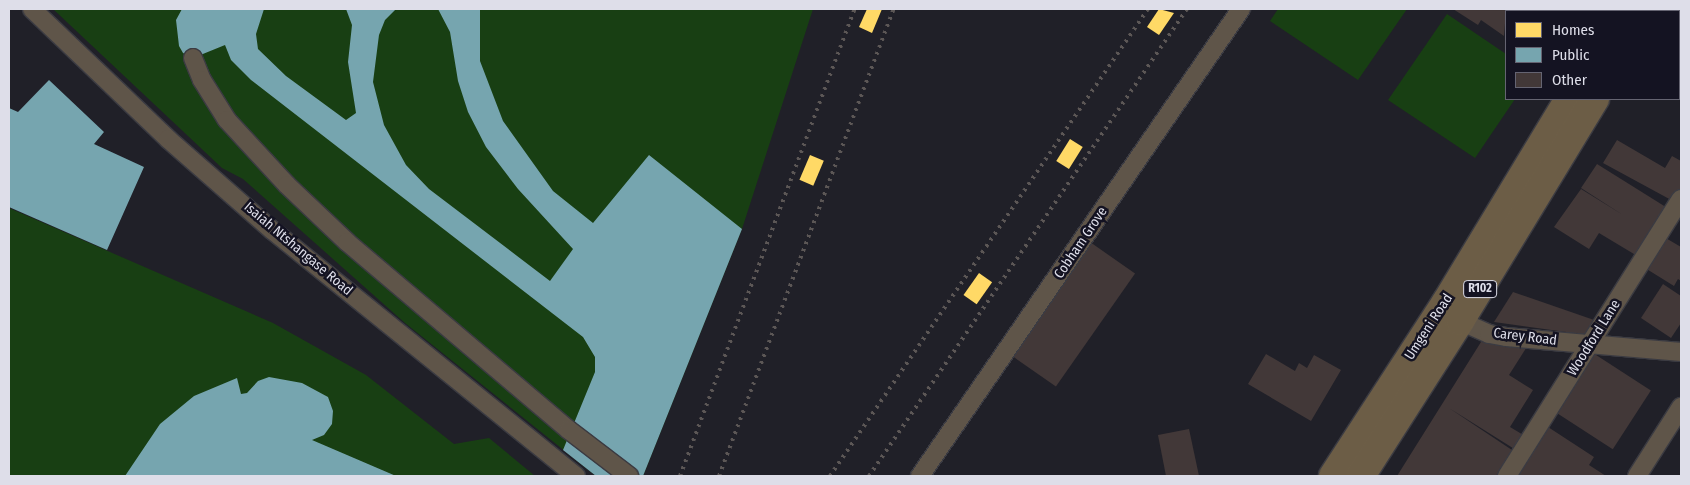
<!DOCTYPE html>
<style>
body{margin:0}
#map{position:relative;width:1690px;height:485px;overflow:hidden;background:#202028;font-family:"Fira Sans Condensed",sans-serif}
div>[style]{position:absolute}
.green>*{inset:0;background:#183f13}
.homes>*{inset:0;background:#ffd966;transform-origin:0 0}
.public>*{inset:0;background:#76a5af}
.building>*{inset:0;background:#423838;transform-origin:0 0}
.roads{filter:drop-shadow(1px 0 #3b3b42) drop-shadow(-1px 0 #3b3b42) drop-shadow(0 1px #3b3b42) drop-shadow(0 -1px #3b3b42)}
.street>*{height:18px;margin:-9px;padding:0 9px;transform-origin:9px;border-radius:9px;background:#5f5549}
.primary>*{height:28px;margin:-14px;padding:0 14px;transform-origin:14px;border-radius:14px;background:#6c5d46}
.rail>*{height:4px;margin-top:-2px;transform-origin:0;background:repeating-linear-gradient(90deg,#5c5756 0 2.5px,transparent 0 7.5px)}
span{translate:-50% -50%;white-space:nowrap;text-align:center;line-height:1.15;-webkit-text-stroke:5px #141322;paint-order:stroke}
.shield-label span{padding:1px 4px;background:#141322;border:1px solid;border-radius:4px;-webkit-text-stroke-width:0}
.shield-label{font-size:12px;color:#dedee9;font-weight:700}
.street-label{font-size:14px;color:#dedee9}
.frame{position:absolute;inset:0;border:10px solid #dedee9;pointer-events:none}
.legend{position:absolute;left:1505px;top:10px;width:175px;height:90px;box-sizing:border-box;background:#141322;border:1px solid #656472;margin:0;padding:6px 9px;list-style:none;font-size:15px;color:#dedee9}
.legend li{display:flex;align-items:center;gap:10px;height:25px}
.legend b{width:25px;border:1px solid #656472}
</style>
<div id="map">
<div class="green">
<div style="clip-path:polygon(53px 9px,813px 9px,742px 229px,643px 476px,596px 476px,405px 323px,243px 179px,222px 168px)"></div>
<div style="clip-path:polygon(1278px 9px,1407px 9px,1358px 80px,1270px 21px)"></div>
<div style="clip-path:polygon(1447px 14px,1506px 54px,1506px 99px,1515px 99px,1475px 158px,1388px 100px)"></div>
<div style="clip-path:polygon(9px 208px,273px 323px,366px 375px,454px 444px,489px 438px,535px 476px,9px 476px)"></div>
</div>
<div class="homes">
<div style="clip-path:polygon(867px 9px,882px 9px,872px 33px,859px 27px)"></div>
<div style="clip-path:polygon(1159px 9px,1174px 13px,1159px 35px,1147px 27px)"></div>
<div style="left:1070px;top:139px;width:15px;height:26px;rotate:32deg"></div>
<div style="left:810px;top:155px;width:15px;height:27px;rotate:23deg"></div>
<div style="left:979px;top:273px;width:16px;height:27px;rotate:35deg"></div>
</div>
<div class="public">
<div style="clip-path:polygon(182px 9px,264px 9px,256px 34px,258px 49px,286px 76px,346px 120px,356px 113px,348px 62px,352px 25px,346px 9px,396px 9px,385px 20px,379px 35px,373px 82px,384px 125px,406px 165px,429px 189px,550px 281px,573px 249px,518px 189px,486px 147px,468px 112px,458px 81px,450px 32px,438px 9px,480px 9px,480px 61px,503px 121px,553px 191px,593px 223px,649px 155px,742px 229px,643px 476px,596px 476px,563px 450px,595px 372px,595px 357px,583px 337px,251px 80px,231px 60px,225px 45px,193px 58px,183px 53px,179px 46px,176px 20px)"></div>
<div style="clip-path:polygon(49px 80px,104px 132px,94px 144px,144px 167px,107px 250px,9px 207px,9px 108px,18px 112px)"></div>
<div style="clip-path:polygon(269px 377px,302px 383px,328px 397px,333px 411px,332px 424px,324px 435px,312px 440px,396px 476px,125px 476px,160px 424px,194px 396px,237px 378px,241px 394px,247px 393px,258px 381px)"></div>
</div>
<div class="building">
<div style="clip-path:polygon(1453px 9px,1517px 9px,1521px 11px,1506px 11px,1504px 36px,1481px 20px,1478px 25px)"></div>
<div style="clip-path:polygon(1617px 140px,1665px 168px,1672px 156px,1681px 161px,1681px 188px,1673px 201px,1603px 163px)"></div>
<div style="clip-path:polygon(1597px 164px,1669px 209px,1639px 257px,1599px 233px,1589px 249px,1554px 227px,1581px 189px,1623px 215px,1581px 188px)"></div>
<div style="clip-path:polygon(1664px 237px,1681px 247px,1681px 281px,1678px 279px,1674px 286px,1645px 268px)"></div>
<div style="left:1090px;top:242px;width:55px;height:138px;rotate:35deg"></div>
<div style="clip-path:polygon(1663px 284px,1681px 296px,1681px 323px,1671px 338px,1641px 318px)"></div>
<div style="clip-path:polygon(1513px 292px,1597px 321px,1588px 335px,1494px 322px)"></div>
<div style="clip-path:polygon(1481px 342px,1528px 345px,1509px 375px,1533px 390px,1510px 427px,1525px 436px,1516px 450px,1449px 408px,1515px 452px,1499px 476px,1397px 476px)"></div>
<div style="left:1593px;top:353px;width:69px;height:70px;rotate:33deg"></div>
<div style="clip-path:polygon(1266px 354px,1295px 371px,1299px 363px,1307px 368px,1314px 355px,1341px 370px,1311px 421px,1248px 384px)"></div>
<div style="clip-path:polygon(1548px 427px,1594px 457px,1589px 465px,1606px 476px,1516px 476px)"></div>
<div style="clip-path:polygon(1189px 429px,1199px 476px,1166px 476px,1158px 435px)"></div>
</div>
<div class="roads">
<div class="street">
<div style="left:32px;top:9px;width:188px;rotate:43.7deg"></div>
<div style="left:168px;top:139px;width:138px;rotate:41.2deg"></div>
<div style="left:272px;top:230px;width:391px;rotate:39deg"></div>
<div style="left:1574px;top:9px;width:4px;rotate:34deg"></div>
<div style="left:193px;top:58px;width:24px;rotate:68deg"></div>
<div style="left:202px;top:80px;width:47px;rotate:58deg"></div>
<div style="left:227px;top:120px;width:88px;rotate:47.3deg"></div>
<div style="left:287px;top:185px;width:83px;rotate:43.5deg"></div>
<div style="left:347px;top:242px;width:291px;rotate:40.3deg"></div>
<div style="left:569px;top:430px;width:76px;rotate:37.5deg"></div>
<div style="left:1679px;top:58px;width:2px;rotate:27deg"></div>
<div style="left:1460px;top:321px;width:32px;rotate:24deg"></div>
<div style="left:1489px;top:334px;width:17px;rotate:10deg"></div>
<div style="left:1506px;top:337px;width:176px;rotate:4.9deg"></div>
<div style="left:920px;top:476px;width:567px;rotate:-55.5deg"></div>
<div style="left:1507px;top:476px;width:327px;rotate:-57.9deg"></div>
<div style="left:1637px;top:476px;width:82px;rotate:-57.5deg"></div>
</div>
<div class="primary">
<div style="left:1622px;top:11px;width:2px;rotate:-63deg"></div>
<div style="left:1650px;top:11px;width:3px;rotate:-45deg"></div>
<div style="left:1333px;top:476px;width:207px;rotate:-57deg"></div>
<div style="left:1446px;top:302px;width:237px;rotate:-58.8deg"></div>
<div style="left:1361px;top:476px;width:184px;rotate:-57.4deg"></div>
<div style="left:1460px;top:321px;width:260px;rotate:-58.7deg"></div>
</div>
</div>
<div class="rail">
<div style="left:680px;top:476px;width:499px;rotate:-69.5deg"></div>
<div style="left:719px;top:476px;width:499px;rotate:-69.5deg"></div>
<div style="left:830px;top:476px;width:565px;rotate:-55.75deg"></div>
<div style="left:869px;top:476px;width:565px;rotate:-55.75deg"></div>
</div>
<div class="shield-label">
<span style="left:1480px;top:289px">R102</span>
</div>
<div class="street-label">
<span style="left:1081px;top:243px;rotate:-56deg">Cobham Grove</span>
<span style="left:298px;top:249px;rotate:40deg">Isaiah Ntshangase Road</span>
<span style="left:1429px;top:327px;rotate:-57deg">Umgeni Road</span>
<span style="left:1525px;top:337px;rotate:7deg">Carey Road</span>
<span style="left:1594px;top:338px;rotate:-58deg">Woodford Lane</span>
</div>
<div class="frame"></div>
<ul class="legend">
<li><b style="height:14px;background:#ffd966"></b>Homes</li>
<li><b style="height:14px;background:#76a5af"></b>Public</li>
<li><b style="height:14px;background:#423838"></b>Other</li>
</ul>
</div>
